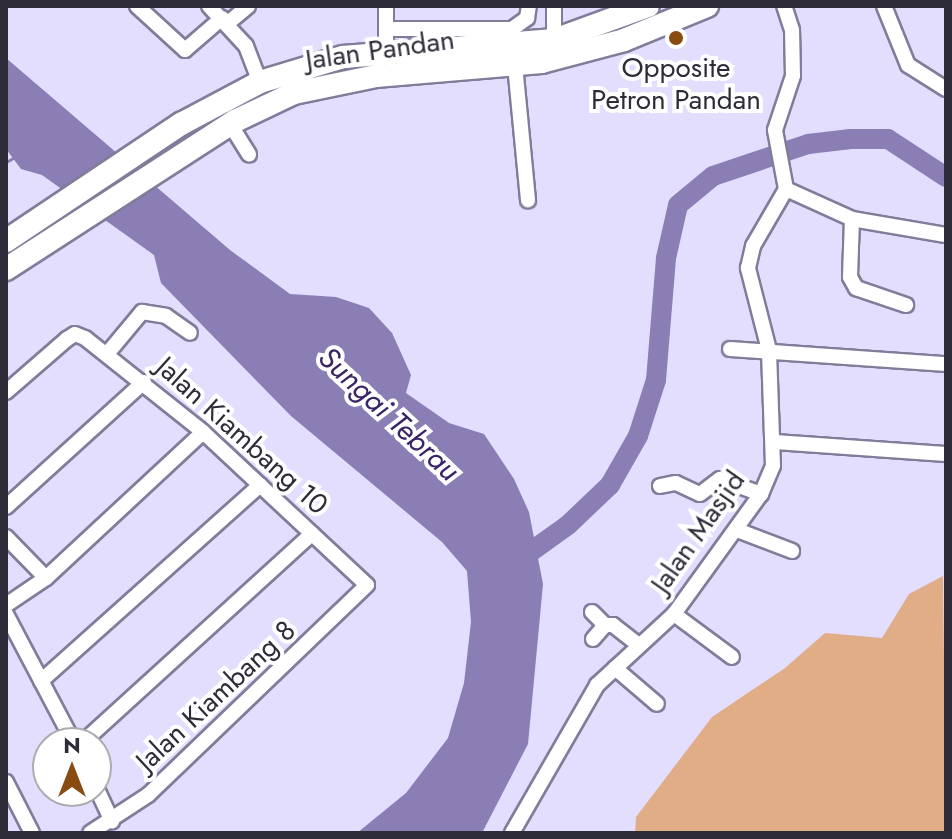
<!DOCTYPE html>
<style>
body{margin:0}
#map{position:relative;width:952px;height:839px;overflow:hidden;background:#e3ddfe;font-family:Jost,sans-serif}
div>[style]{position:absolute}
.green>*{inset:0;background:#e0ad87}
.water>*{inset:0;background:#8a7eb5}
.stream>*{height:3px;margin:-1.5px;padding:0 1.5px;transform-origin:1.5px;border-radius:1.5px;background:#8a7eb5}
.river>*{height:20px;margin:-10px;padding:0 10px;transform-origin:10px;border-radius:10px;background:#8a7eb5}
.roads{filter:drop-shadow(2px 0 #827c9a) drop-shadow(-2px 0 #827c9a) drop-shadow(0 2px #827c9a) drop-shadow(0 -2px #827c9a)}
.minor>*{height:14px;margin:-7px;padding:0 7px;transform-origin:7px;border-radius:7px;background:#fff}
.highway>*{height:22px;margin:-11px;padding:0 11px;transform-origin:11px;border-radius:11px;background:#fff}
.dots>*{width:22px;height:22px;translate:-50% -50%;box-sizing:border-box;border:4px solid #fff;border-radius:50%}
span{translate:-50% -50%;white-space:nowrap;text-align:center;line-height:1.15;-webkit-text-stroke:8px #fff;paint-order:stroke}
.street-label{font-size:28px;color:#2f2c39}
.poi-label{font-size:28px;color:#2f2c39}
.water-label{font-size:30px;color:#3a2467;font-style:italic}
.frame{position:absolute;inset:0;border:8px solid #2f2c39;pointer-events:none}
.north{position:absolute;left:32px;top:727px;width:80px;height:80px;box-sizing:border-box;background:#fff;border:2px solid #acabb0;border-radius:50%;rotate:0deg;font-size:22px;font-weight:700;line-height:32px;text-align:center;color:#2f2c39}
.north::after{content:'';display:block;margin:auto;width:28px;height:36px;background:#894b0f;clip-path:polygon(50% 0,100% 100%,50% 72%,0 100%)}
</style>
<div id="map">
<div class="green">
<div style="clip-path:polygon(943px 576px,946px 833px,635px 833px,636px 817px,712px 717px,785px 668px,825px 633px,882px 638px,909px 594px)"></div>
</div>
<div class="water">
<div style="clip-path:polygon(6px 58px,230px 250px,290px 294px,336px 297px,369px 308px,392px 333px,411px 375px,406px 393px,449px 423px,484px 434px,514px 479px,529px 512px,543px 584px,528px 744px,482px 833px,357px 833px,406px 793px,448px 738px,464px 683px,471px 622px,467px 571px,442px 542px,291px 416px,161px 283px,154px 255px,42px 175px,21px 169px,6px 149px)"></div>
</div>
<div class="stream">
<div style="left:6px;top:162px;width:8px;rotate:-30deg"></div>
</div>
<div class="river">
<div style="left:515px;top:563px;width:65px;rotate:-35.6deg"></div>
<div style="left:568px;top:525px;width:58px;rotate:-43.6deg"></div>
<div style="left:610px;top:485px;width:56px;rotate:-60.3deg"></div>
<div style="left:638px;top:436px;width:59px;rotate:-72.2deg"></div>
<div style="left:656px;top:380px;width:122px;rotate:-85.3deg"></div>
<div style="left:666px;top:258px;width:54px;rotate:-77.2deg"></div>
<div style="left:678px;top:205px;width:45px;rotate:-39.6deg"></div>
<div style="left:713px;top:176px;width:100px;rotate:-18.6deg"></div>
<div style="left:808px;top:144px;width:43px;rotate:-6.6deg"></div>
<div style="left:851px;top:139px;width:37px"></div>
<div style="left:888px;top:139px;width:69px;rotate:33.2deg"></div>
</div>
<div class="roads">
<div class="minor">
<div style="left:137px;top:6px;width:65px;rotate:42.5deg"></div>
<div style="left:185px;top:50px;width:49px;rotate:-40.9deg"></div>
<div style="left:209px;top:6px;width:54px;rotate:47.2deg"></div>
<div style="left:246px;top:46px;width:39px;rotate:69deg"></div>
<div style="left:554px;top:6px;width:34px;rotate:90deg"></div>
<div style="left:884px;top:6px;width:64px;rotate:67.9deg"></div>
<div style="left:908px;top:65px;width:45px;rotate:32.3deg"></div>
<div style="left:228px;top:23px;width:26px;rotate:-40deg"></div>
<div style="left:387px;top:29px;width:125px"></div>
<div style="left:512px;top:29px;width:19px;rotate:-36deg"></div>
<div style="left:527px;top:18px;width:12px;rotate:-81deg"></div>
<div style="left:386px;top:52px;width:46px;rotate:-90deg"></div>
<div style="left:515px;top:65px;width:136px;rotate:84.5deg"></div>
<div style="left:230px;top:124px;width:36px;rotate:58deg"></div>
<div style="left:786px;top:189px;width:72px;rotate:24.4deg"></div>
<div style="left:852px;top:219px;width:95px;rotate:9.7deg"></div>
<div style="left:852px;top:219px;width:58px;rotate:92deg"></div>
<div style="left:850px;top:277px;width:13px;rotate:61deg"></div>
<div style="left:856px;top:288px;width:53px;rotate:18.8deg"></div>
<div style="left:730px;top:349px;width:217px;rotate:4deg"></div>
<div style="left:107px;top:354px;width:55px;rotate:-50.2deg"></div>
<div style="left:142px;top:312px;width:24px;rotate:9deg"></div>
<div style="left:166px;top:316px;width:29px;rotate:35deg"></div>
<div style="left:6px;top:392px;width:81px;rotate:-41deg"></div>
<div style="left:67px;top:339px;width:9px;rotate:-32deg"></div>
<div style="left:75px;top:334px;width:11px;rotate:22deg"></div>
<div style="left:85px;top:338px;width:151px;rotate:38.5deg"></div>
<div style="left:203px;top:432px;width:224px;rotate:43deg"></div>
<div style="left:367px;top:585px;width:303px;rotate:136.2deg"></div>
<div style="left:148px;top:795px;width:69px;rotate:146.8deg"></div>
<div style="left:775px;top:442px;width:171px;rotate:4deg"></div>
<div style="left:660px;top:486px;width:16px;rotate:-11deg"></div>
<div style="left:676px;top:483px;width:26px;rotate:25deg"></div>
<div style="left:700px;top:494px;width:25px;rotate:-37deg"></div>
<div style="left:720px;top:479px;width:44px;rotate:20.1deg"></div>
<div style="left:6px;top:507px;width:186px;rotate:-42.2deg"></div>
<div style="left:737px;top:530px;width:59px;rotate:20.9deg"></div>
<div style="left:6px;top:537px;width:57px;rotate:45.7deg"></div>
<div style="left:6px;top:605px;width:48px;rotate:-34deg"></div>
<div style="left:46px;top:578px;width:214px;rotate:-42.9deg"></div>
<div style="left:592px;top:612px;width:18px;rotate:45deg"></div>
<div style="left:6px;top:614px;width:146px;rotate:62.2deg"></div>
<div style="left:674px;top:614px;width:72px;rotate:36.6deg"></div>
<div style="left:593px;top:639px;width:18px;rotate:-49deg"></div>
<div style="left:605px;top:625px;width:8px"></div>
<div style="left:613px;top:625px;width:33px;rotate:38deg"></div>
<div style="left:615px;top:668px;width:55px;rotate:40.6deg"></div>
<div style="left:41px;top:681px;width:294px;rotate:-41.8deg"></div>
<div style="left:82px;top:743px;width:311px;rotate:-42.3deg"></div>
<div style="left:6px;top:782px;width:57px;rotate:63deg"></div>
<div style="left:96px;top:787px;width:38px;rotate:65deg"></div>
<div style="left:512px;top:833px;width:171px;rotate:-60.1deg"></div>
<div style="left:597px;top:685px;width:105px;rotate:-42.7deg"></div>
<div style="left:674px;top:614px;width:148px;rotate:-54.1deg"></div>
<div style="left:761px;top:494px;width:30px;rotate:-67deg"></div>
<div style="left:773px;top:466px;width:116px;rotate:-92deg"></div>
<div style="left:769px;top:350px;width:85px;rotate:-104.4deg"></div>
<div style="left:748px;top:268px;width:23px;rotate:-77deg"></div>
<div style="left:753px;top:246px;width:66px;rotate:-59.9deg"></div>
<div style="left:786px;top:189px;width:60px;rotate:-100.6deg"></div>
<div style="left:775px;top:130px;width:57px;rotate:-71.6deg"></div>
<div style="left:793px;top:76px;width:46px;rotate:-91.2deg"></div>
<div style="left:792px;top:30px;width:25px;rotate:-108deg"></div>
</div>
<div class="highway">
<div style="left:6px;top:241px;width:211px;rotate:-33.8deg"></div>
<div style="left:181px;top:124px;width:89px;rotate:-28deg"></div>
<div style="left:260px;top:82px;width:87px;rotate:-16.8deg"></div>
<div style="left:343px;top:57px;width:212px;rotate:-4.6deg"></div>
<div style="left:554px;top:40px;width:100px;rotate:-19.9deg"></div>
<div style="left:6px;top:269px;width:273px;rotate:-32.9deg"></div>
<div style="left:235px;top:121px;width:65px;rotate:-25.4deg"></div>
<div style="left:294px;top:93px;width:84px;rotate:-11.7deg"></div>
<div style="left:376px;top:76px;width:166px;rotate:-4.8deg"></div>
<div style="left:541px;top:62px;width:86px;rotate:-14.8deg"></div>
<div style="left:624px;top:40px;width:90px;rotate:-22.3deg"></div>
</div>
</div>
<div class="dots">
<div style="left:676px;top:38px;background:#894b0f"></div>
</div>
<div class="street-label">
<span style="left:380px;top:50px;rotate:-8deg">Jalan Pandan</span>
<span style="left:242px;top:436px;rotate:42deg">Jalan Kiambang 10</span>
<span style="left:698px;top:532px;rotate:-55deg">Jalan Masjid</span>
<span style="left:216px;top:696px;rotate:-43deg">Jalan Kiambang 8</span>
</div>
<div class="poi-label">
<span style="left:676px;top:84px">Opposite<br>Petron Pandan</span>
</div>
<div class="water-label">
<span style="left:389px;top:414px;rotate:43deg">Sungai Tebrau</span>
</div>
<div class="frame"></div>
<div class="north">N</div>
</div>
